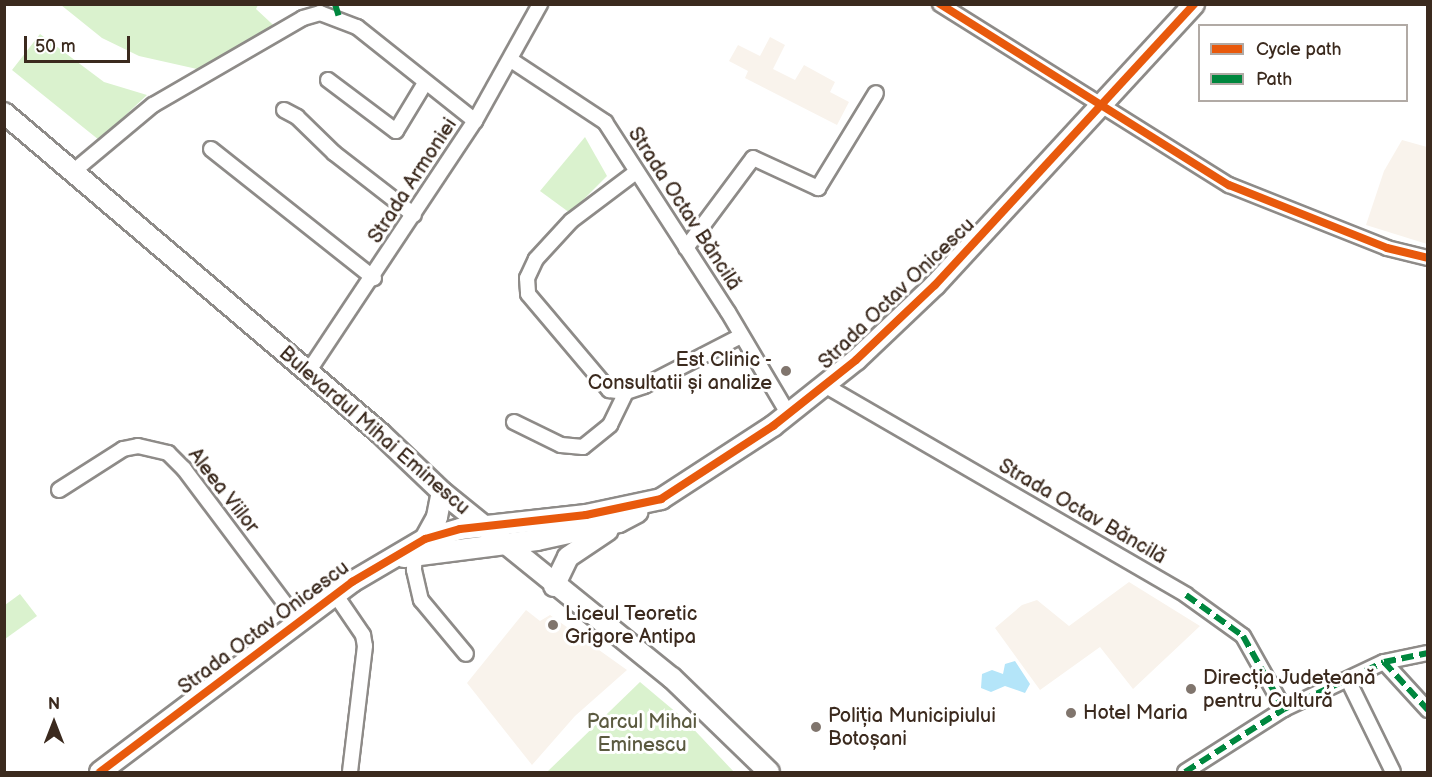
<!DOCTYPE html>
<meta charset="utf-8">
<style>
body{margin:0}
#map{position:relative;width:1432px;height:777px;overflow:hidden;background:#fff;font-family:"Balsamiq Sans",sans-serif}
div>[style]{position:absolute}
.built>*{inset:0;background:#f9f3ec}
.green>*{inset:0;background:#daf2ce}
.water>*{inset:0;background:#b4e5f9}
.roads{filter:drop-shadow(2px 0 #8e8b88) drop-shadow(-2px 0 #8e8b88) drop-shadow(0 2px #8e8b88) drop-shadow(0 -2px #8e8b88)}
.street>*{height:14px;margin:-7px;padding:0 7px;transform-origin:7px;border-radius:7px;background:#fff}
.secondary>*{height:20px;margin:-10px;padding:0 10px;transform-origin:10px;border-radius:10px;background:#fff}
.quiet>*{height:6px;margin-top:-3px;transform-origin:0;background:repeating-linear-gradient(90deg,#00873e 0 12px,transparent 0 18px)}
.cycleway>*{height:8px;margin:-4px;padding:0 4px;transform-origin:4px;border-radius:4px;background:#e8590c}
.dots>*{width:16px;height:16px;translate:-50% -50%;box-sizing:border-box;border:3px solid #fff;border-radius:50%}
span{translate:-50% -50%;white-space:nowrap;text-align:center;line-height:1.15;-webkit-text-stroke:6px #fff;paint-order:stroke}
.street-label{font-size:20px;color:#3b2a1e}
.poi-label{font-size:20px;color:#3b2a1e}
.right{translate:-100% -50%;text-align:right}
.left{translate:0 -50%;text-align:left}
.park-label{font-size:20px;color:#5b5a40}
.frame{position:absolute;inset:0;border:6px solid #3b2a1e;pointer-events:none}
.legend{position:absolute;left:1198px;top:24px;width:210px;height:78px;box-sizing:border-box;background:#fff;border:2px solid #b1aaa5;margin:0;padding:8px 10px;list-style:none;font-size:18px;color:#3b2a1e}
.legend li{display:flex;align-items:center;gap:12px;height:30px}
.legend b{width:30px;border:2px solid #b1aaa5}
.north{position:absolute;left:24px;top:693px;width:60px;height:60px;-webkit-text-stroke:4px #fff;paint-order:stroke;rotate:0deg;font-size:16px;font-weight:700;line-height:24px;text-align:center;color:#3b2a1e}
.north::after{content:'';display:block;margin:auto;width:21px;height:27px;background:#3b2a1e;clip-path:polygon(50% 0,100% 100%,50% 72%,0 100%)}
.scale{position:absolute;left:24px;top:36px;width:106px;height:27px;box-sizing:border-box;border:3px solid #3b2a1e;border-top:0;padding-left:8px;font-size:18px;line-height:21px;white-space:nowrap;color:#3b2a1e;-webkit-text-stroke:4px #fff;paint-order:stroke}
</style>
<div id="map">
<div class="built">
<div style="clip-path:polygon(770px 37px,785px 45px,773px 69px,795px 80px,804px 65px,835px 82px,830px 92px,849px 102px,837px 125px,745px 78px,748px 71px,729px 61px,738px 45px,760px 56px)"></div>
<div style="clip-path:polygon(1402px 140px,1427px 147px,1427px 244px,1366px 225px,1384px 171px)"></div>
<div style="clip-path:polygon(1129px 582px,1200px 626px,1133px 689px,1100px 647px,1040px 690px,995px 628px,1022px 605px,1037px 600px,1069px 626px)"></div>
<div style="clip-path:polygon(526px 610px,540px 621px,550px 615px,627px 670px,575px 716px,532px 765px,467px 683px)"></div>
</div>
<div class="green">
<div style="clip-path:polygon(61px 5px,258px 5px,256px 9px,284px 35px,208px 70px,197px 69px,139px 56px,102px 38px)"></div>
<div style="clip-path:polygon(40px 34px,104px 82px,147px 95px,99px 140px,12px 70px)"></div>
<div style="clip-path:polygon(585px 137px,607px 176px,570px 213px,540px 191px)"></div>
<div style="clip-path:polygon(20px 594px,37px 616px,5px 639px,5px 605px)"></div>
<div style="clip-path:polygon(640px 682px,684px 719px,734px 772px,547px 772px)"></div>
</div>
<div class="water">
<div style="clip-path:polygon(1015px 661px,1030px 684px,1025px 693px,1005px 686px,991px 692px,981px 688px,982px 674px,992px 670px,1003px 674px,1005px 664px)"></div>
</div>
<div class="roads">
<div class="street">
<div style="left:940px;top:4px;width:341px;rotate:32.1deg"></div>
<div style="left:1229px;top:185px;width:170px;rotate:21.7deg"></div>
<div style="left:1387px;top:248px;width:42px;rotate:13.7deg"></div>
<div style="left:511px;top:60px;width:113px;rotate:33.4deg"></div>
<div style="left:605px;top:122px;width:226px;rotate:57.1deg"></div>
<div style="left:728px;top:312px;width:120px;rotate:59.4deg"></div>
<div style="left:328px;top:80px;width:85px;rotate:36.9deg"></div>
<div style="left:396px;top:131px;width:56px;rotate:-58.9deg"></div>
<div style="left:284px;top:110px;width:15px;rotate:28deg"></div>
<div style="left:297px;top:117px;width:52px;rotate:44.2deg"></div>
<div style="left:334px;top:153px;width:101px;rotate:37.8deg"></div>
<div style="left:211px;top:149px;width:208px;rotate:38.4deg"></div>
<div style="left:74px;top:171px;width:103px;rotate:-39.9deg"></div>
<div style="left:153px;top:105px;width:173px;rotate:-30.1deg"></div>
<div style="left:303px;top:18px;width:18px;rotate:-16deg"></div>
<div style="left:320px;top:13px;width:40px;rotate:21deg"></div>
<div style="left:357px;top:27px;width:151px;rotate:38.5deg"></div>
<div style="left:636px;top:172px;width:81px;rotate:143deg"></div>
<div style="left:571px;top:221px;width:52px;rotate:132.6deg"></div>
<div style="left:536px;top:259px;width:21px;rotate:115deg"></div>
<div style="left:527px;top:278px;width:16px;rotate:86deg"></div>
<div style="left:528px;top:294px;width:126px;rotate:49.8deg"></div>
<div style="left:609px;top:390px;width:17px;rotate:7deg"></div>
<div style="left:626px;top:392px;width:19px;rotate:-18deg"></div>
<div style="left:644px;top:386px;width:109px;rotate:-27.3deg"></div>
<div style="left:686px;top:248px;width:112px;rotate:-53.3deg"></div>
<div style="left:753px;top:158px;width:72px;rotate:24.8deg"></div>
<div style="left:818px;top:188px;width:111px;rotate:-58.6deg"></div>
<div style="left:308px;top:372px;width:301px;rotate:-56.4deg"></div>
<div style="left:475px;top:121px;width:134px;rotate:-60.9deg"></div>
<div style="left:826px;top:386px;width:416px;rotate:30.1deg"></div>
<div style="left:1186px;top:595px;width:70px;rotate:35.7deg"></div>
<div style="left:1243px;top:636px;width:84px;rotate:60.7deg"></div>
<div style="left:514px;top:422px;width:52px;rotate:26.1deg"></div>
<div style="left:561px;top:445px;width:22px;rotate:5deg"></div>
<div style="left:583px;top:447px;width:35px;rotate:-39deg"></div>
<div style="left:610px;top:425px;width:37px;rotate:-64deg"></div>
<div style="left:59px;top:490px;width:76px;rotate:-32.6deg"></div>
<div style="left:123px;top:449px;width:15px;rotate:-11deg"></div>
<div style="left:138px;top:446px;width:31px;rotate:13deg"></div>
<div style="left:168px;top:453px;width:23px;rotate:45deg"></div>
<div style="left:184px;top:469px;width:191px;rotate:53.1deg"></div>
<div style="left:415px;top:554px;width:16px;rotate:94deg"></div>
<div style="left:414px;top:570px;width:31px;rotate:77deg"></div>
<div style="left:421px;top:600px;width:70px;rotate:50.2deg"></div>
<div style="left:335px;top:594px;width:50px;rotate:55.7deg"></div>
<div style="left:363px;top:635px;width:11px;rotate:80deg"></div>
<div style="left:365px;top:646px;width:127px;rotate:96.8deg"></div>
<div style="left:1384px;top:662px;width:65px;rotate:47.5deg"></div>
<div style="left:1348px;top:680px;width:102px;rotate:63.9deg"></div>
<div style="left:1185px;top:772px;width:117px;rotate:-32.5deg"></div>
<div style="left:1284px;top:709px;width:110px;rotate:-25.2deg"></div>
<div style="left:1384px;top:662px;width:45px;rotate:-11.6deg"></div>
</div>
<div class="secondary">
<div style="left:4px;top:113px;width:495px;rotate:40.4deg"></div>
<div style="left:381px;top:434px;width:84px;rotate:43.6deg"></div>
<div style="left:442px;top:492px;width:296px;rotate:39deg"></div>
<div style="left:672px;top:678px;width:135px;rotate:44.1deg"></div>
<div style="left:425px;top:539px;width:25px;rotate:-61deg"></div>
<div style="left:437px;top:517px;width:25px;rotate:-79deg"></div>
<div style="left:404px;top:557px;width:134px;rotate:-7.3deg"></div>
<div style="left:537px;top:540px;width:84px;rotate:-12.4deg"></div>
<div style="left:619px;top:522px;width:21px;rotate:-28deg"></div>
<div style="left:554px;top:586px;width:32px;rotate:-64deg"></div>
<div style="left:568px;top:557px;width:48px;rotate:-34deg"></div>
<div style="left:100px;top:772px;width:316px;rotate:-37deg"></div>
<div style="left:352px;top:582px;width:85px;rotate:-30.5deg"></div>
<div style="left:425px;top:539px;width:36px;rotate:-16deg"></div>
<div style="left:460px;top:529px;width:127px;rotate:-6.3deg"></div>
<div style="left:586px;top:515px;width:77px;rotate:-12deg"></div>
<div style="left:661px;top:499px;width:134px;rotate:-33.1deg"></div>
<div style="left:773px;top:426px;width:106px;rotate:-38.5deg"></div>
<div style="left:856px;top:360px;width:109px;rotate:-43.5deg"></div>
<div style="left:935px;top:285px;width:382px;rotate:-47.3deg"></div>
</div>
</div>
<div class="quiet">
<div style="left:335px;top:4px;width:14px;rotate:73deg"></div>
<div style="left:1186px;top:595px;width:70px;rotate:35.7deg"></div>
<div style="left:1243px;top:636px;width:84px;rotate:60.7deg"></div>
<div style="left:1384px;top:662px;width:65px;rotate:47.5deg"></div>
<div style="left:1185px;top:772px;width:117px;rotate:-32.5deg"></div>
<div style="left:1284px;top:709px;width:110px;rotate:-25.2deg"></div>
<div style="left:1384px;top:662px;width:45px;rotate:-11.6deg"></div>
</div>
<div class="cycleway">
<div style="left:940px;top:4px;width:341px;rotate:32.1deg"></div>
<div style="left:1229px;top:185px;width:170px;rotate:21.7deg"></div>
<div style="left:1387px;top:248px;width:42px;rotate:13.7deg"></div>
<div style="left:100px;top:772px;width:316px;rotate:-37deg"></div>
<div style="left:352px;top:582px;width:85px;rotate:-30.5deg"></div>
<div style="left:425px;top:539px;width:36px;rotate:-16deg"></div>
<div style="left:460px;top:529px;width:127px;rotate:-6.3deg"></div>
<div style="left:586px;top:515px;width:77px;rotate:-12deg"></div>
<div style="left:661px;top:499px;width:134px;rotate:-33.1deg"></div>
<div style="left:773px;top:426px;width:106px;rotate:-38.5deg"></div>
<div style="left:856px;top:360px;width:109px;rotate:-43.5deg"></div>
<div style="left:935px;top:285px;width:382px;rotate:-47.3deg"></div>
</div>
<div class="dots">
<div style="left:786px;top:371px;background:#80756d"></div>
<div style="left:553px;top:625px;background:#80756d"></div>
<div style="left:1191px;top:689px;background:#80756d"></div>
<div style="left:1071px;top:713px;background:#80756d"></div>
<div style="left:816px;top:727px;background:#80756d"></div>
</div>
<div class="street-label">
<span style="left:413px;top:181px;rotate:-57deg">Strada Armoniei</span>
<span style="left:684px;top:209px;rotate:57deg">Strada Octav Băncilă</span>
<span style="left:897px;top:294px;rotate:-44deg">Strada Octav Onicescu</span>
<span style="left:374px;top:431px;rotate:41deg">Bulevardul Mihai Eminescu</span>
<span style="left:223px;top:491px;rotate:52deg">Aleea Viilor</span>
<span style="left:1082px;top:512px;rotate:30deg">Strada Octav Băncilă</span>
<span style="left:264px;top:628px;rotate:-37deg">Strada Octav Onicescu</span>
</div>
<div class="poi-label">
<span class="right" style="left:772px;top:372px">Est Clinic -<br>Consultatii și analize</span>
<span class="left" style="left:565px;top:626px">Liceul Teoretic<br>Grigore Antipa</span>
<span class="left" style="left:1203px;top:690px">Direcția Județeană<br>pentru Cultură</span>
<span class="left" style="left:1083px;top:713px">Hotel Maria</span>
<span class="left" style="left:828px;top:728px">Poliția Municipiului<br>Botoșani</span>
</div>
<div class="park-label">
<span style="left:642px;top:734px">Parcul Mihai<br>Eminescu</span>
</div>
<div class="frame"></div>
<ul class="legend">
<li><b style="height:8px;background:#e8590c"></b>Cycle path</li>
<li><b style="height:8px;background:#00873e"></b>Path</li>
</ul>
<div class="north">N</div>
<div class="scale">50 m</div>
</div>
